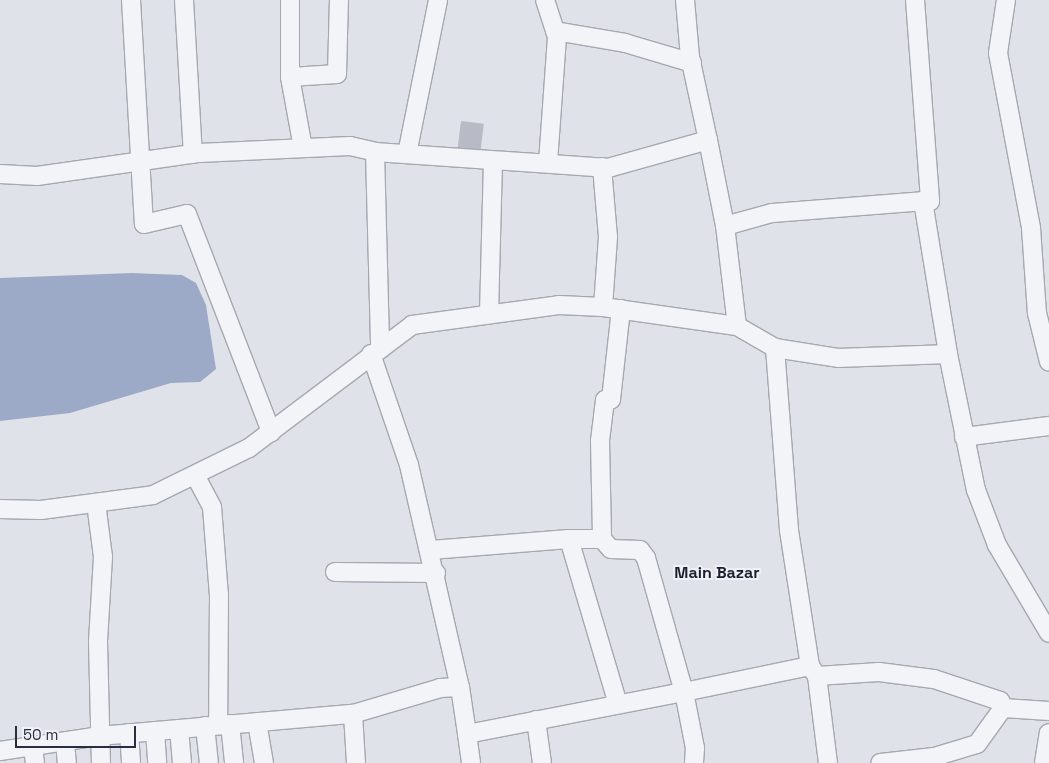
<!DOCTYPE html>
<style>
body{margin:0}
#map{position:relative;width:1049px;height:763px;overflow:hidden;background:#e0e2e9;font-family:"Space Grotesk",sans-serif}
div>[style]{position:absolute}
.water>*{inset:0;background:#9caac7}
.building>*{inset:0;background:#b8bbc5;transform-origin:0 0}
.roads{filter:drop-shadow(1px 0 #a5a8b3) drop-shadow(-1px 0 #a5a8b3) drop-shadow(0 1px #a5a8b3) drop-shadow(0 -1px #a5a8b3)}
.street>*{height:18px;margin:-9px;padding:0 9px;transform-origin:9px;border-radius:9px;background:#f3f4f7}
span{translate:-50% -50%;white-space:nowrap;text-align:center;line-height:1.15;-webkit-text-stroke:4px #f0f1f6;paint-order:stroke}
.neighbourhood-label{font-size:16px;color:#1b1f30;font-weight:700}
.scale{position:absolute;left:15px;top:726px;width:121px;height:22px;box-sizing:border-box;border:2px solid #292e3f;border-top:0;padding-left:6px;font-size:15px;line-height:18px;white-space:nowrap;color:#292e3f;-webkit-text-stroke:4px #f0f1f6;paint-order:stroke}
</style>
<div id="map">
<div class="water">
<div style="clip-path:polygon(132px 273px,182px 275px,196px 283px,206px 305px,216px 369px,200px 382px,171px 383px,70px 413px,0 421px,0 278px)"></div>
</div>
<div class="building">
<div style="left:461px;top:121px;width:23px;height:34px;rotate:7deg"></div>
</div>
<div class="roads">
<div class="street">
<div style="left:131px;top:0;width:224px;rotate:86.7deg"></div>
<div style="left:144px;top:224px;width:44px;rotate:-13.1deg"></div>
<div style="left:187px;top:214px;width:234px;rotate:68.9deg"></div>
<div style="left:184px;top:0;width:154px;rotate:86.7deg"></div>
<div style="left:290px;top:0;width:77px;rotate:90deg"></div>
<div style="left:545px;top:0;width:39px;rotate:72deg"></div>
<div style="left:557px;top:37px;width:125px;rotate:94.1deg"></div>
<div style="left:685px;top:0;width:57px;rotate:85deg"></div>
<div style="left:690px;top:57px;width:85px;rotate:77.8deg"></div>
<div style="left:915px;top:0;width:202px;rotate:85.7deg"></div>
<div style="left:930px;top:201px;width:7px;rotate:180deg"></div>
<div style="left:1006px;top:0;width:54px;rotate:98.6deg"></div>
<div style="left:998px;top:53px;width:178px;rotate:79.3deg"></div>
<div style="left:1031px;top:228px;width:85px;rotate:86deg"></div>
<div style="left:1037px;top:313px;width:50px;rotate:76.2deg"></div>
<div style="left:555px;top:31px;width:71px;rotate:9.7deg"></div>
<div style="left:625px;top:43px;width:70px;rotate:16.6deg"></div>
<div style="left:303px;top:148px;width:72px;rotate:-100.4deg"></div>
<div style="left:290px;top:77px;width:47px;rotate:-3.7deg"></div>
<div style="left:337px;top:74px;width:74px;rotate:-88.5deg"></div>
<div style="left:375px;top:152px;width:197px;rotate:88.5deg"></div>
<div style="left:407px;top:154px;width:157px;rotate:-78.6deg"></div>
<div style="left:602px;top:167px;width:70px;rotate:85.1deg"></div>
<div style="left:608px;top:237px;width:70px;rotate:94.1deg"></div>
<div style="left:0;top:174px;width:37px;rotate:3deg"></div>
<div style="left:37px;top:176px;width:164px;rotate:-8.1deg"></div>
<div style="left:199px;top:153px;width:151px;rotate:-2.7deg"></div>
<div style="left:350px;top:146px;width:26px;rotate:13deg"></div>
<div style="left:375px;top:152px;width:234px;rotate:3.9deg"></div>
<div style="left:608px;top:168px;width:104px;rotate:-15.6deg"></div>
<div style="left:708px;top:140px;width:88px;rotate:78.8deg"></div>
<div style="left:621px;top:309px;width:91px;rotate:96.3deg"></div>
<div style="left:611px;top:399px;width:6px;rotate:171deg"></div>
<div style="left:605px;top:400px;width:41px;rotate:97deg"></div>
<div style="left:600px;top:441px;width:98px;rotate:88.8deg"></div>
<div style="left:602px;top:539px;width:13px;rotate:48deg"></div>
<div style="left:611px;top:549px;width:29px;rotate:2deg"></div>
<div style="left:640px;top:550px;width:10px;rotate:53deg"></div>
<div style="left:646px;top:558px;width:139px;rotate:74.2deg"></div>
<div style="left:684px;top:692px;width:129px;rotate:-11.7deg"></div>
<div style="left:810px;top:666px;width:12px;rotate:55deg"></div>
<div style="left:817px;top:676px;width:88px;rotate:82.8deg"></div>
<div style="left:489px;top:314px;width:153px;rotate:-88.5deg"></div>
<div style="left:737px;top:326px;width:101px;rotate:-96.8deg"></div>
<div style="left:725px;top:226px;width:49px;rotate:-15.5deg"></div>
<div style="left:772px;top:213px;width:151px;rotate:-4.5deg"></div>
<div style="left:923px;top:201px;width:155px;rotate:80.7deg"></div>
<div style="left:371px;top:354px;width:117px;rotate:71.1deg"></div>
<div style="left:409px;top:465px;width:228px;rotate:77.1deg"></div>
<div style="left:964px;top:437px;width:86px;rotate:-7.4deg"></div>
<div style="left:195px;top:475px;width:36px;rotate:62deg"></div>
<div style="left:212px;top:507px;width:88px;rotate:85.5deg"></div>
<div style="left:219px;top:595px;width:130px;rotate:90.4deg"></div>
<div style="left:96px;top:503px;width:54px;rotate:82.6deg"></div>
<div style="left:103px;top:557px;width:85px;rotate:93.4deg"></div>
<div style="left:98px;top:642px;width:121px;rotate:88.6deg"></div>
<div style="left:0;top:509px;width:41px;rotate:1.4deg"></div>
<div style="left:41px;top:510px;width:113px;rotate:-7.6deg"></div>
<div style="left:153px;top:495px;width:107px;rotate:-26.1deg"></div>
<div style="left:249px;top:448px;width:204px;rotate:-37deg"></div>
<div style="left:412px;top:325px;width:148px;rotate:-7.7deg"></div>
<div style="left:559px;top:305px;width:44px;rotate:2.6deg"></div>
<div style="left:603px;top:307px;width:135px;rotate:8.1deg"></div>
<div style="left:737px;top:326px;width:44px;rotate:30.1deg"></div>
<div style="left:602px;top:539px;width:33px;rotate:180deg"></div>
<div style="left:569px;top:539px;width:172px;rotate:73.5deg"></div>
<div style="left:431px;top:550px;width:138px;rotate:-4.6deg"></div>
<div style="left:335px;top:572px;width:101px;rotate:0.6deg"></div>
<div style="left:810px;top:666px;width:138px;rotate:-98.8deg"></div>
<div style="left:789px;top:530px;width:183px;rotate:-94.4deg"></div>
<div style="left:775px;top:348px;width:65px;rotate:8.9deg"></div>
<div style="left:839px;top:358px;width:109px;rotate:-2.1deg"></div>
<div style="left:948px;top:354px;width:139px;rotate:78.4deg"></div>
<div style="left:976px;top:490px;width:59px;rotate:69.1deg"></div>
<div style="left:997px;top:545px;width:102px;rotate:59.4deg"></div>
<div style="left:817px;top:676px;width:62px;rotate:-3.7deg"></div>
<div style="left:879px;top:672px;width:55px;rotate:7.3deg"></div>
<div style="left:934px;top:679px;width:70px;rotate:18.4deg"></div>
<div style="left:1000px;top:701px;width:8px;rotate:67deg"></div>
<div style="left:1003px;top:708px;width:44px;rotate:125.8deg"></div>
<div style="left:977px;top:744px;width:45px;rotate:163.2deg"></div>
<div style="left:934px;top:757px;width:54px;rotate:173.7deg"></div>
<div style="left:1003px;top:708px;width:46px;rotate:3.7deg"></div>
<div style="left:536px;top:720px;width:43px;rotate:82.1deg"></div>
<div style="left:257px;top:722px;width:42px;rotate:80.3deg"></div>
<div style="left:230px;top:724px;width:39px;rotate:84deg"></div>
<div style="left:205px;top:726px;width:37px;rotate:84deg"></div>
<div style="left:179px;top:729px;width:34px;rotate:85deg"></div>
<div style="left:155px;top:731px;width:32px;rotate:86deg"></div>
<div style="left:129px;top:733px;width:30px;rotate:86deg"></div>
<div style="left:467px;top:734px;width:29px;rotate:82deg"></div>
<div style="left:65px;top:742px;width:21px;rotate:85deg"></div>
<div style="left:33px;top:747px;width:16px;rotate:83deg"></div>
<div style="left:0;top:751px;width:100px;rotate:-8.6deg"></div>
<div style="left:99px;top:736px;width:255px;rotate:-5deg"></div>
<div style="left:356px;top:763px;width:49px;rotate:-93.5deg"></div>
<div style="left:353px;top:714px;width:91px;rotate:-16.6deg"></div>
<div style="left:440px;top:688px;width:20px;rotate:-3deg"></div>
<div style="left:460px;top:687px;width:48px;rotate:81.5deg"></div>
<div style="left:467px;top:734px;width:221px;rotate:-11deg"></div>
<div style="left:684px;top:692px;width:57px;rotate:78.9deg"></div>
<div style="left:695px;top:748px;width:15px;rotate:94deg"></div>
<div style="left:1044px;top:763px;width:30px;rotate:-81deg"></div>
</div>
</div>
<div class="neighbourhood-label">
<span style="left:717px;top:573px">Main Bazar</span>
</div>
<div class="scale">50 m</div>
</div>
